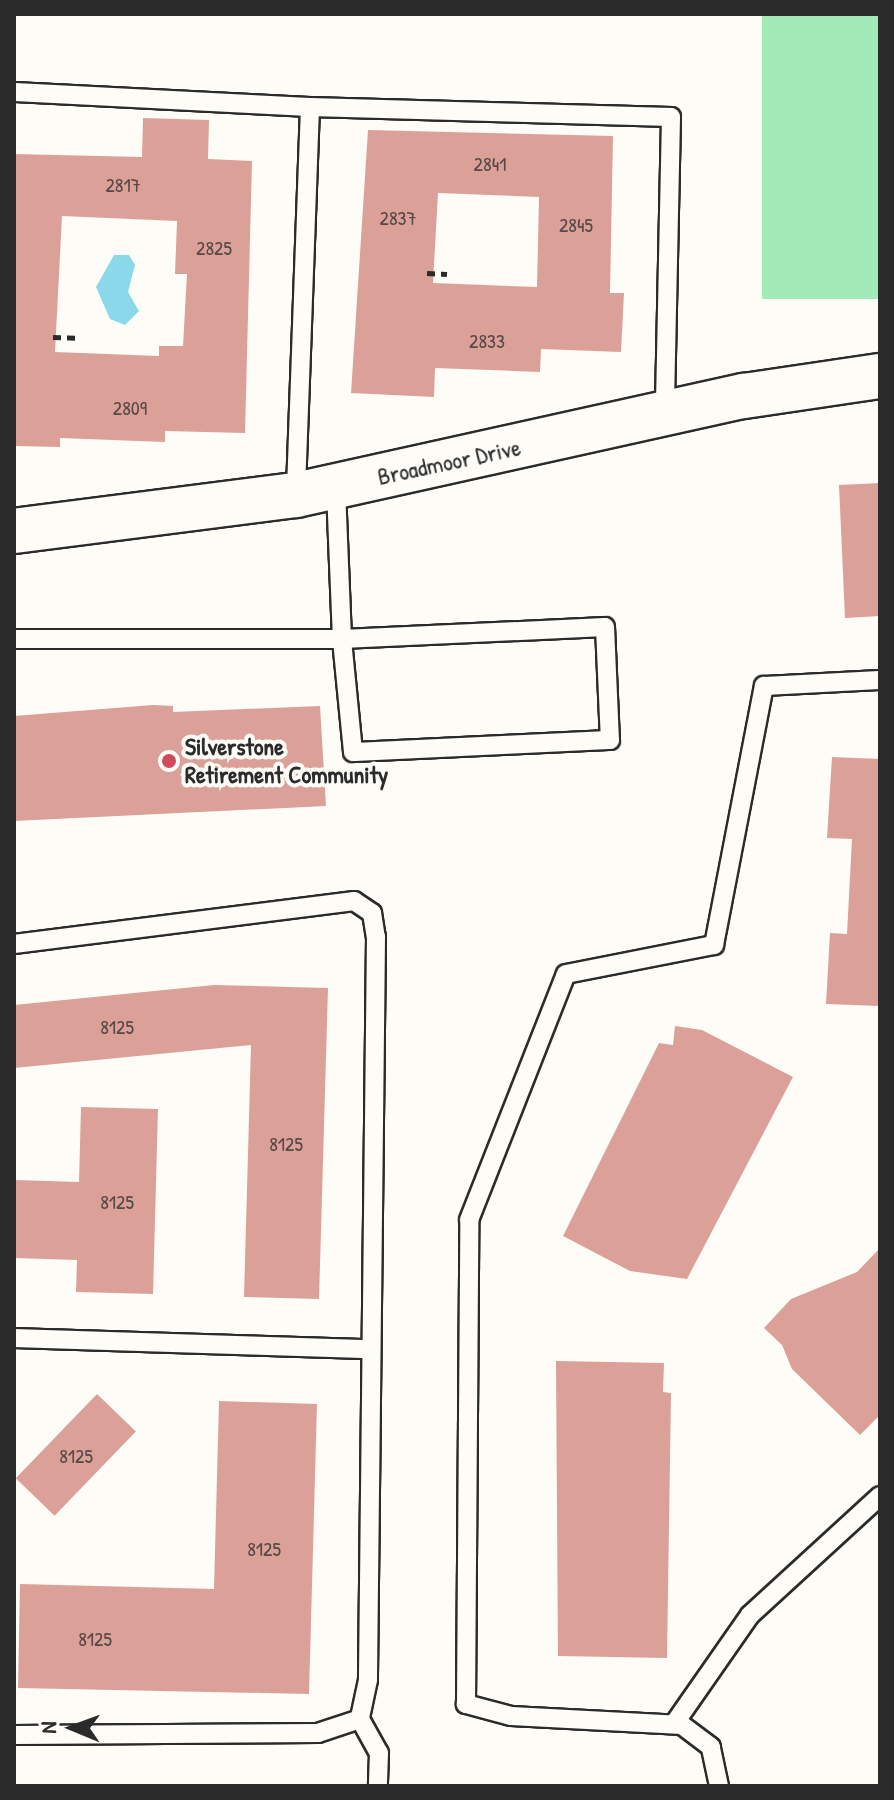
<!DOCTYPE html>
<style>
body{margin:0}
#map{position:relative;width:894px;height:1800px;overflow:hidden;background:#fdfcf7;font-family:"Patrick Hand",sans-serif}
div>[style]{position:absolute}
.green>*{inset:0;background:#a2eab8;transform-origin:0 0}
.water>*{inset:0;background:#8bd8ea}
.building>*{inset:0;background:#dba199;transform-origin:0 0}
.path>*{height:5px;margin-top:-2.5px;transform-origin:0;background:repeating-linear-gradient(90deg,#2b2b2b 0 8px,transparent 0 14px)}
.roads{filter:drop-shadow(2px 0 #2b2b2b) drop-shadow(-2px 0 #2b2b2b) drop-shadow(0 2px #2b2b2b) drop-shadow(0 -2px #2b2b2b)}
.lane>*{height:18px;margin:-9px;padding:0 9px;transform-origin:9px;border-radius:9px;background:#fdfcf7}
.secondary>*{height:44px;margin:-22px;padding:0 22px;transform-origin:22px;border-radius:22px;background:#fdfcf7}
.dots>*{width:22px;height:22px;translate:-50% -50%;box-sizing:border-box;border:4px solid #fdfcf7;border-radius:50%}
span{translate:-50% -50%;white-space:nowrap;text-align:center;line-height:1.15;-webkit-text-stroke:8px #fdfcf7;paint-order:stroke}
.number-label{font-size:20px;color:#574846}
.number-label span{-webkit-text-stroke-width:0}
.street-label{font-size:24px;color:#2b2b2b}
.poi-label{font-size:24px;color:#2b2b2b;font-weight:700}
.left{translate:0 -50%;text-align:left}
.frame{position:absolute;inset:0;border:16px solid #2b2b2b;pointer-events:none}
.north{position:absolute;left:32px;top:1688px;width:80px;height:80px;-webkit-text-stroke:6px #fdfcf7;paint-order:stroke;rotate:271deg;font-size:22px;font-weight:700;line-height:32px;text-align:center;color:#2b2b2b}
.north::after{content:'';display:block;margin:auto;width:28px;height:36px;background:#2b2b2b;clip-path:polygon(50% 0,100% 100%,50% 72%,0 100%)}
</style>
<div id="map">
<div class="green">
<div style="left:762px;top:14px;width:118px;height:285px"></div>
</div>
<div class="water">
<div style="clip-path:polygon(114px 255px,129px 255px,135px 265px,128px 292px,139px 311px,125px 325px,110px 319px,96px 287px)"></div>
</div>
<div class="building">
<div style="clip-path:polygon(evenodd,143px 118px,209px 120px,208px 159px,252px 161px,245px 433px,165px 431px,165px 442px,60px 438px,60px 447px,14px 446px,14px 154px,142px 157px,143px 118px,62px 216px,177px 221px,175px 274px,187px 274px,183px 346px,159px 346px,159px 356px,55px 352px,62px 216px)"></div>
<div style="clip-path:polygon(evenodd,368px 130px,613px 136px,610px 293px,624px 293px,621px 352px,541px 349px,540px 372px,435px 368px,434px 397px,351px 393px,368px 130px,438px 193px,539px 197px,537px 287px,433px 283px,438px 193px)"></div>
<div style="clip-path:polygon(880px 483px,880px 616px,845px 618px,839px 485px)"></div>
<div style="clip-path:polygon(153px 705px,173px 706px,173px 712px,320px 706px,326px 806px,14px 821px,14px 716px)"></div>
<div style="clip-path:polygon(832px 757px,880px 759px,880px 1006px,826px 1004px,830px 933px,847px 934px,852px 839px,827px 838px)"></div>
<div style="clip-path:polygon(214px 985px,328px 988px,319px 1299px,244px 1297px,251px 1045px,14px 1068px,14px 1005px)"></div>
<div style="clip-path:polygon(675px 1026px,702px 1030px,793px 1077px,687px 1279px,630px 1271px,563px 1236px,659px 1043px,673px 1045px)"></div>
<div style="clip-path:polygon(81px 1107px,158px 1109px,153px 1294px,76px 1292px,77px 1260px,14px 1258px,14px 1180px,79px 1182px)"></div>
<div style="clip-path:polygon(880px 1248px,880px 1415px,860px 1435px,792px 1369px,782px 1345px,764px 1328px,791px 1299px,857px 1272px)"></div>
<div style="clip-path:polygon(556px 1361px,664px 1363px,663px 1392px,671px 1393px,667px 1658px,558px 1656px)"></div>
<div style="left:97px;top:1394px;width:54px;height:117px;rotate:44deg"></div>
<div style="clip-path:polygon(219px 1401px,317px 1404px,309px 1694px,18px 1688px,20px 1584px,214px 1589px)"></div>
</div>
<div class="path">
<div style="left:427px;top:273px;width:20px;rotate:3deg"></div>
<div style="left:53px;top:337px;width:23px;rotate:2deg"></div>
</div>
<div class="roads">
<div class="lane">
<div style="left:14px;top:92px;width:296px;rotate:2.9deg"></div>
<div style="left:310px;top:107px;width:388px;rotate:92.1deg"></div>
<div style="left:310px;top:107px;width:361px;rotate:1.6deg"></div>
<div style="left:671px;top:117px;width:296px;rotate:91.2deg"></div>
<div style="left:605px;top:627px;width:113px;rotate:87.5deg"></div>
<div style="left:610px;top:740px;width:257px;rotate:177.3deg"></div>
<div style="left:353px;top:752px;width:114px;rotate:-95.6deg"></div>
<div style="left:342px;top:639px;width:263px;rotate:-2.6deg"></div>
<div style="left:14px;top:639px;width:328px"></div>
<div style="left:342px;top:639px;width:152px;rotate:-92.3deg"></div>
<div style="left:14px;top:944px;width:343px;rotate:-7.2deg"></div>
<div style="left:354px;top:901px;width:22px;rotate:34deg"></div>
<div style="left:372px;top:913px;width:24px;rotate:81deg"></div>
<div style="left:376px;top:937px;width:743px;rotate:90.62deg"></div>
<div style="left:368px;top:1680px;width:40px;rotate:102deg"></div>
<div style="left:360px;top:1719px;width:44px;rotate:161.6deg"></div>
<div style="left:318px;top:1733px;width:304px;rotate:179.6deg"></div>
<div style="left:14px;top:1338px;width:356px;rotate:1.8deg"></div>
<div style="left:360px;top:1719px;width:39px;rotate:61deg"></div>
<div style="left:379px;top:1753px;width:33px;rotate:92deg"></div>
<div style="left:674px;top:1724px;width:133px;rotate:-55.1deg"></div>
<div style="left:750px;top:1615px;width:176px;rotate:-42.5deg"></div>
<div style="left:719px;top:1786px;width:40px;rotate:-102deg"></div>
<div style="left:711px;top:1747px;width:36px;rotate:-143deg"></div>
<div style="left:682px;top:1725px;width:171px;rotate:-177deg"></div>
<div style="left:511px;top:1716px;width:47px;rotate:-165.1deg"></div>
<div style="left:466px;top:1704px;width:484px;rotate:-89.6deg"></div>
<div style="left:469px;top:1220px;width:264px;rotate:-68.5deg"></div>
<div style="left:566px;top:974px;width:151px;rotate:-11.1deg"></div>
<div style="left:714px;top:945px;width:264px;rotate:-79.1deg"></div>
<div style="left:764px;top:686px;width:116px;rotate:-3deg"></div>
</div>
<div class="secondary">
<div style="left:14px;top:531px;width:284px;rotate:-7.3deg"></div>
<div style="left:296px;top:495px;width:459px;rotate:-12.5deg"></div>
<div style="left:744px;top:396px;width:137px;rotate:-8.4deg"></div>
</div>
</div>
<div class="dots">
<div style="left:169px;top:761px;background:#d1495b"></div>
</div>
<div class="number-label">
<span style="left:490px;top:163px">2841</span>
<span style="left:123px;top:184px">2817</span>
<span style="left:398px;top:217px">2837</span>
<span style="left:576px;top:224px">2845</span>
<span style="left:214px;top:247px">2825</span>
<span style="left:487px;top:340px">2833</span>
<span style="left:130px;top:407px">2809</span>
<span style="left:117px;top:1026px">8125</span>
<span style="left:286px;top:1143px">8125</span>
<span style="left:117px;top:1201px">8125</span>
<span style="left:76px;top:1455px">8125</span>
<span style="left:264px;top:1548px">8125</span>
<span style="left:95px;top:1638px">8125</span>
</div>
<div class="street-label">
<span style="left:449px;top:462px;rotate:-12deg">Broadmoor Drive</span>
</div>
<div class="poi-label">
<span class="left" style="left:185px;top:761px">Silverstone<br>Retirement Community</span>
</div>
<div class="frame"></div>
<div class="north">N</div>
</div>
